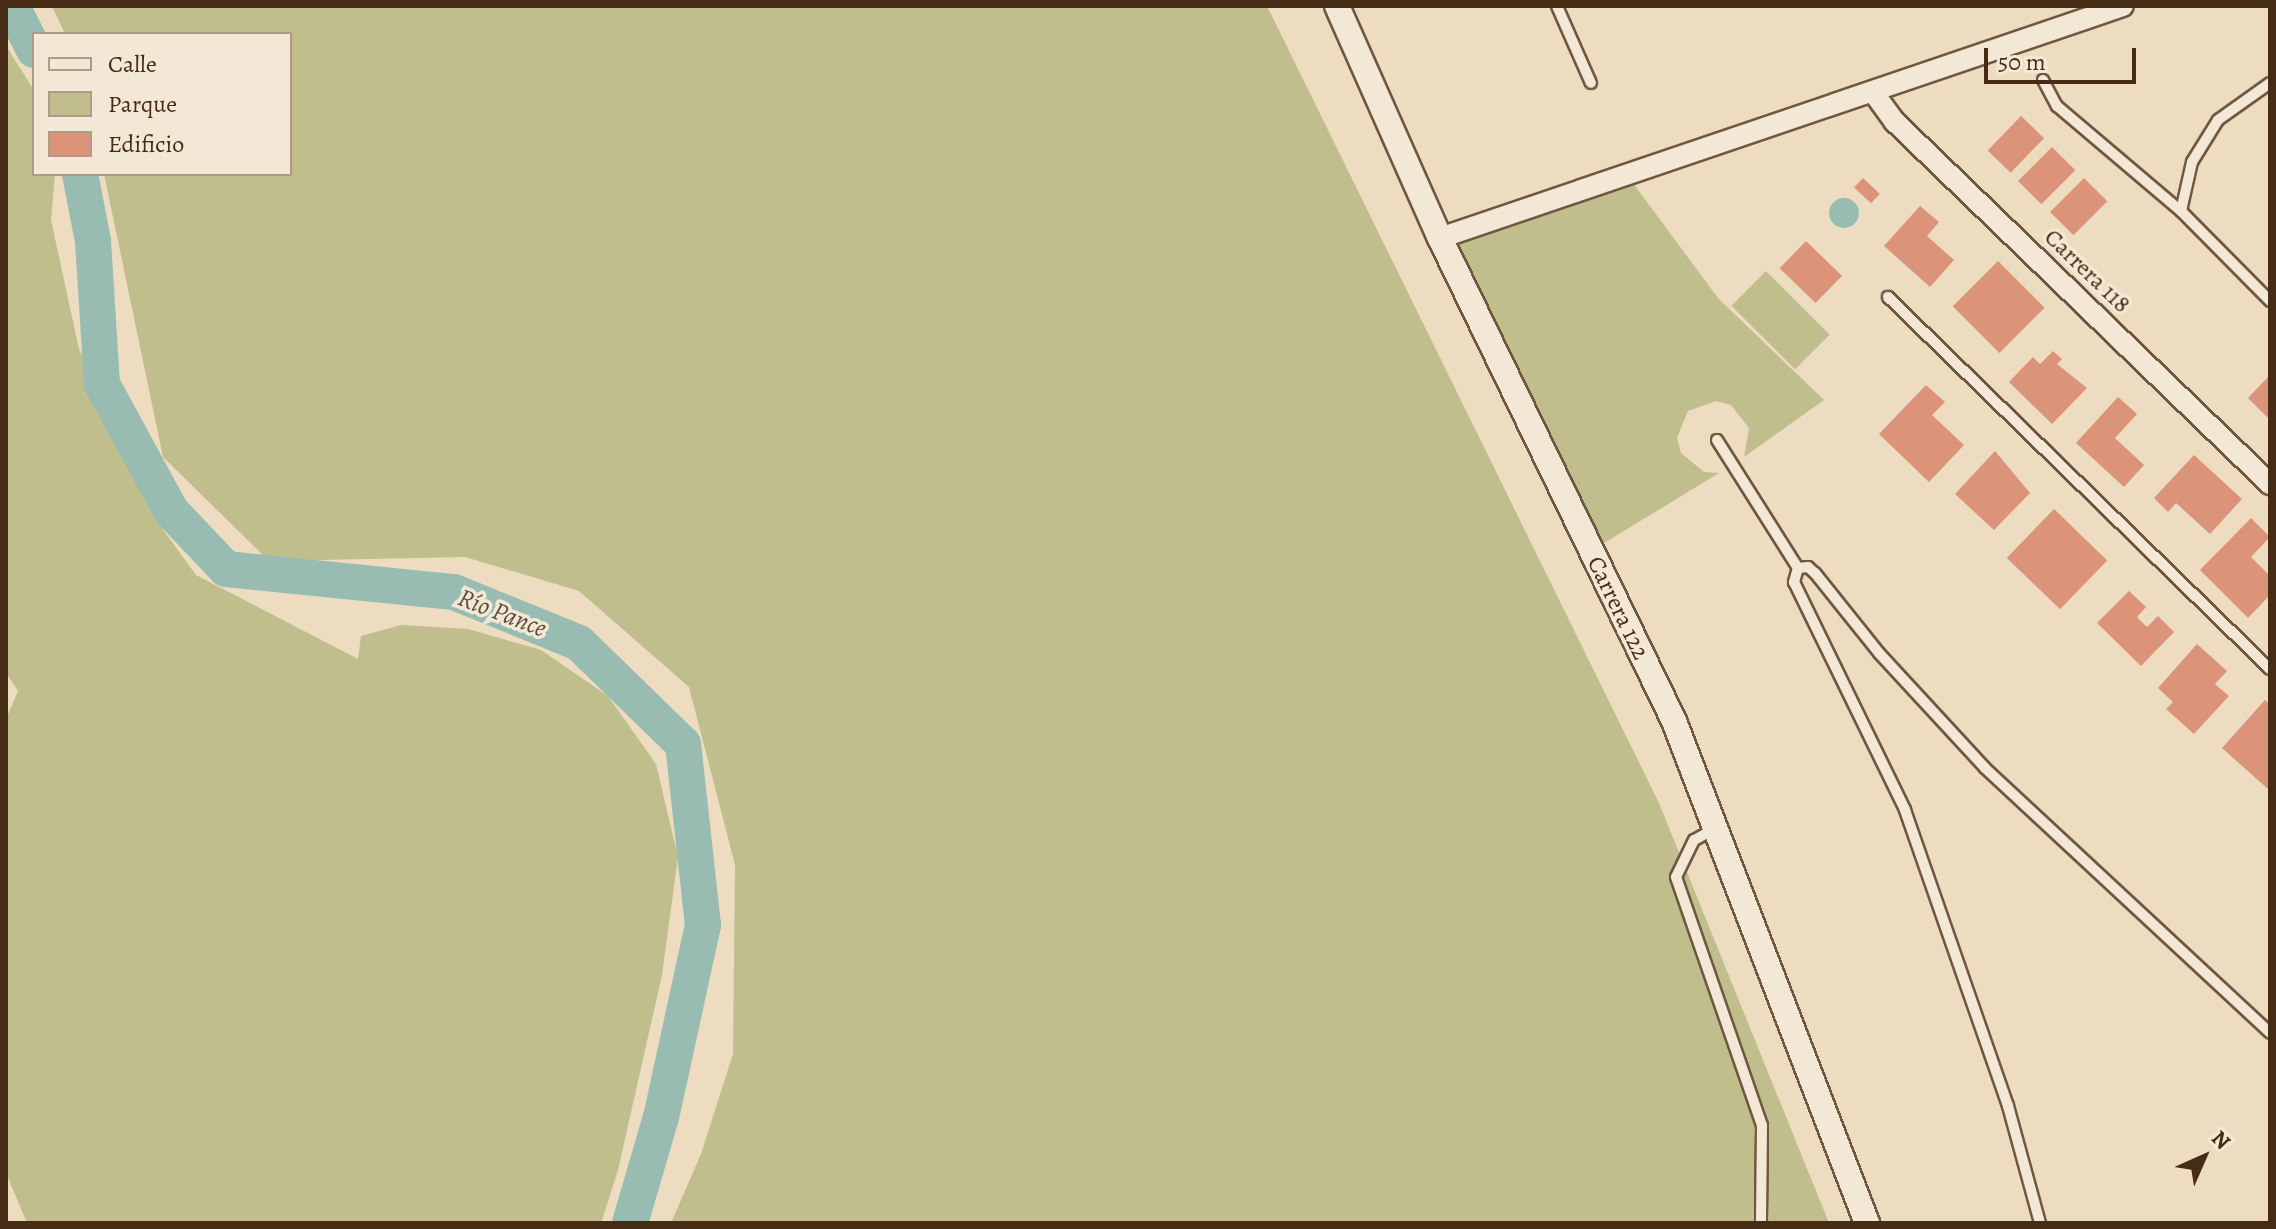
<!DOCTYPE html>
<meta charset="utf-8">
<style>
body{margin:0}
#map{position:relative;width:2276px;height:1229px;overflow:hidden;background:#eddcbf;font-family:Alegreya,serif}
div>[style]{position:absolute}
.green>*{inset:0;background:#c0be8d;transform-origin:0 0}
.water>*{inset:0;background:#99bcb2}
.round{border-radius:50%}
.river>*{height:36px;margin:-18px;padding:0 18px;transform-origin:18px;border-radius:18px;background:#99bcb2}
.building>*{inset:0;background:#db9479;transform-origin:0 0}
.roads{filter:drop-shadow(2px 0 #705740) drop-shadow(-2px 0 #705740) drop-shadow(0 2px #705740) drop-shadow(0 -2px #705740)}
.service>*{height:10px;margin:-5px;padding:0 5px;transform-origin:5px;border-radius:5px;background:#f3e8d5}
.minor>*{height:20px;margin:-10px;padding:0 10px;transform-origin:10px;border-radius:10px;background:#f3e8d5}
.tertiary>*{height:24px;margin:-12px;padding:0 12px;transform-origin:12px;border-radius:12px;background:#f3e8d5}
span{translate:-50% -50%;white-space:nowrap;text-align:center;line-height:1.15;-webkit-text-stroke:7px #f3e8d5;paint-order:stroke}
.street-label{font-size:24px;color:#462b15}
.water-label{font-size:26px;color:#5b4f3c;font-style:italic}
.frame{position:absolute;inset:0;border:8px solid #462b15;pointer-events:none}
.legend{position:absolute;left:32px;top:32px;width:260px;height:144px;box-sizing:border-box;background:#f3e8d5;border:2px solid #ae9c88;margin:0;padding:10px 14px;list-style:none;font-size:24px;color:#462b15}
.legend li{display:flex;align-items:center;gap:16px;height:40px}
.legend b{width:40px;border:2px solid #ae9c88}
.north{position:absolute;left:2164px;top:1117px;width:80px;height:80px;-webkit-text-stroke:6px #f3e8d5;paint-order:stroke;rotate:45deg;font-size:22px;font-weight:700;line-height:32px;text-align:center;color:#462b15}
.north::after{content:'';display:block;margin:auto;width:28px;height:36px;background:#462b15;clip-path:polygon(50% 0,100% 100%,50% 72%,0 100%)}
.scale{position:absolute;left:1984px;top:48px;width:152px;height:36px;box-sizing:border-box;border:4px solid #462b15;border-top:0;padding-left:10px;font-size:24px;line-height:28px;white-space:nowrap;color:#462b15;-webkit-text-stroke:6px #f3e8d5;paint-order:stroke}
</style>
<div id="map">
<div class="green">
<div style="clip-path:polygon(52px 6px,1267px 6px,1659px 803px,1829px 1223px,671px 1223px,701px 1154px,733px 1054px,735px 865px,689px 687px,579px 591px,465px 557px,269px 561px,163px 457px,104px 174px,290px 174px,290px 34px,65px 34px)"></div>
<div style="clip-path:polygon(6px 46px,34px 90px,34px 174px,55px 174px,51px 220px,79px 349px,151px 513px,196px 575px,358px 659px,361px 636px,401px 625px,468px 629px,541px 650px,608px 696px,656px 764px,678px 857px,662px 975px,618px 1170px,601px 1223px,27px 1223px,6px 1173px,6px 719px,18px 691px,6px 673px)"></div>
<div style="clip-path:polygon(1627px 175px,1718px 298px,1824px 400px,1744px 457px,1749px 428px,1731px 405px,1716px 401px,1688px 411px,1677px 438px,1681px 453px,1704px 472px,1719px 473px,1591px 551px,1440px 238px)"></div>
<div style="left:1766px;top:271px;width:90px;height:49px;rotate:45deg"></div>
</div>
<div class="water">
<div class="round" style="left:1829px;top:198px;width:30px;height:30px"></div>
</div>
<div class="river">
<div style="left:12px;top:6px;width:49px;rotate:63.4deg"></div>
<div style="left:80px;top:174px;width:68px;rotate:79deg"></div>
<div style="left:93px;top:241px;width:143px;rotate:86.4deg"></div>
<div style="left:102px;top:384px;width:145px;rotate:61.5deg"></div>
<div style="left:171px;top:511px;width:80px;rotate:46.5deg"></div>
<div style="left:226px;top:569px;width:229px;rotate:5.8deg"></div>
<div style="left:454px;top:592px;width:135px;rotate:22.2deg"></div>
<div style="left:579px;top:643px;width:145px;rotate:44.2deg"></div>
<div style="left:683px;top:744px;width:182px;rotate:83.7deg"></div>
<div style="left:703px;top:925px;width:197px;rotate:102.3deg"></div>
<div style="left:661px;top:1117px;width:110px;rotate:106.3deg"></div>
</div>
<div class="building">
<div style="left:2021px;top:116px;width:32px;height:48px;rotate:44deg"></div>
<div style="left:2052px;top:147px;width:33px;height:48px;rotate:45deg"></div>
<div style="left:1863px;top:178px;width:23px;height:13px;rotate:43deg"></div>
<div style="left:2084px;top:178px;width:33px;height:48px;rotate:45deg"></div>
<div style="clip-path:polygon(1920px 206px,1939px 222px,1927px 236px,1954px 260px,1930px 287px,1884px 246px)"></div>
<div style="left:1806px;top:241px;width:50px;height:38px;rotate:44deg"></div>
<div style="left:1998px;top:261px;width:66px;height:64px;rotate:45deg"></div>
<div style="clip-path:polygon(2053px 351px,2062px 359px,2057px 364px,2087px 388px,2052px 424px,2009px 382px,2033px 357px,2040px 364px)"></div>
<div style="clip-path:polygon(2270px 375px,2270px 420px,2248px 398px)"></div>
<div style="clip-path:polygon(1926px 385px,1945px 402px,1932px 415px,1964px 445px,1929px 482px,1879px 434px)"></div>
<div style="clip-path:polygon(2118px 397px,2137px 414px,2115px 438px,2144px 465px,2124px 487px,2076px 443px)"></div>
<div style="clip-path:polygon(1995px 451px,2030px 493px,1994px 530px,1955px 494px)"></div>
<div style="clip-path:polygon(2194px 455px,2242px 499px,2210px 534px,2176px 503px,2168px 512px,2154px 498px)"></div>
<div style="left:2054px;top:509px;width:74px;height:68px;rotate:44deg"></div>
<div style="clip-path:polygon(2251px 518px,2270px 537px,2251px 557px,2270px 576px,2270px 595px,2248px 618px,2200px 570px)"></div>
<div style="clip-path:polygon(2129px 591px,2146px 607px,2137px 617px,2147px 627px,2158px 616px,2174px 632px,2141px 666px,2097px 623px)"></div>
<div style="clip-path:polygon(2197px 644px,2227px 671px,2215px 684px,2229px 696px,2194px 734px,2166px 709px,2173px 702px,2158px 688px)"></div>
<div style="clip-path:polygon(2265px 700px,2270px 704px,2269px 790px,2222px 748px)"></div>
</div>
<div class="roads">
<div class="service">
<div style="left:1557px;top:6px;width:84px;rotate:66.2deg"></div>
<div style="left:2043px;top:80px;width:30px;rotate:62deg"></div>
<div style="left:2057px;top:106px;width:162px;rotate:40.3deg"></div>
<div style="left:2181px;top:211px;width:127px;rotate:45.3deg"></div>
<div style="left:2181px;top:211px;width:50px;rotate:-77.3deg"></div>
<div style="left:2192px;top:162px;width:49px;rotate:-58.2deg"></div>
<div style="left:2218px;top:120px;width:64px;rotate:-35.4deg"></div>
<div style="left:1888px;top:297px;width:533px;rotate:44.24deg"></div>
<div style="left:1717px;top:440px;width:151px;rotate:57.7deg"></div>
<div style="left:1798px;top:568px;width:15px;rotate:106deg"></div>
<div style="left:1794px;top:582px;width:254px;rotate:64deg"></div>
<div style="left:1905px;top:810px;width:313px;rotate:70.8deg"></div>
<div style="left:2008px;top:1106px;width:121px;rotate:74.7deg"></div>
<div style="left:1798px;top:568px;width:10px;rotate:-6deg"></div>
<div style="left:1808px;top:567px;width:9px;rotate:41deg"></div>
<div style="left:1815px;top:573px;width:102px;rotate:51.3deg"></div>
<div style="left:1879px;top:653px;width:156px;rotate:47.3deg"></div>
<div style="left:1985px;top:768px;width:389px;rotate:42.9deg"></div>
<div style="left:1716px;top:828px;width:25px;rotate:151deg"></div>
<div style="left:1694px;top:840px;width:41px;rotate:115.9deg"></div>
<div style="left:1676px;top:877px;width:262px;rotate:70.9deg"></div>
<div style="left:1762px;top:1125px;width:98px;rotate:90.6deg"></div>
</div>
<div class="minor">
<div style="left:1873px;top:92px;width:36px;rotate:54deg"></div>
<div style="left:1894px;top:121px;width:523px;rotate:43.99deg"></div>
<div style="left:1440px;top:238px;width:721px;rotate:-18.76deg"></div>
</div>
<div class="tertiary">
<div style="left:1337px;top:6px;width:254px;rotate:66.1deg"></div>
<div style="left:1440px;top:238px;width:537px;rotate:64.15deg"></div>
<div style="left:1674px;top:721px;width:538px;rotate:68.97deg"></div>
</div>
</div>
<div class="street-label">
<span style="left:2087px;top:271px;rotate:44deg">Carrera 118</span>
<span style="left:1618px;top:608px;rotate:64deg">Carrera 122</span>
</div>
<div class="water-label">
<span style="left:502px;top:613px;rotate:21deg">Río Pance</span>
</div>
<div class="frame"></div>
<ul class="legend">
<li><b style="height:10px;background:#f3e8d5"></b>Calle</li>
<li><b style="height:22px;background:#c0be8d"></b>Parque</li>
<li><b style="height:22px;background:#db9479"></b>Edificio</li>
</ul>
<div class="north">N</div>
<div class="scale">50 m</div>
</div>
